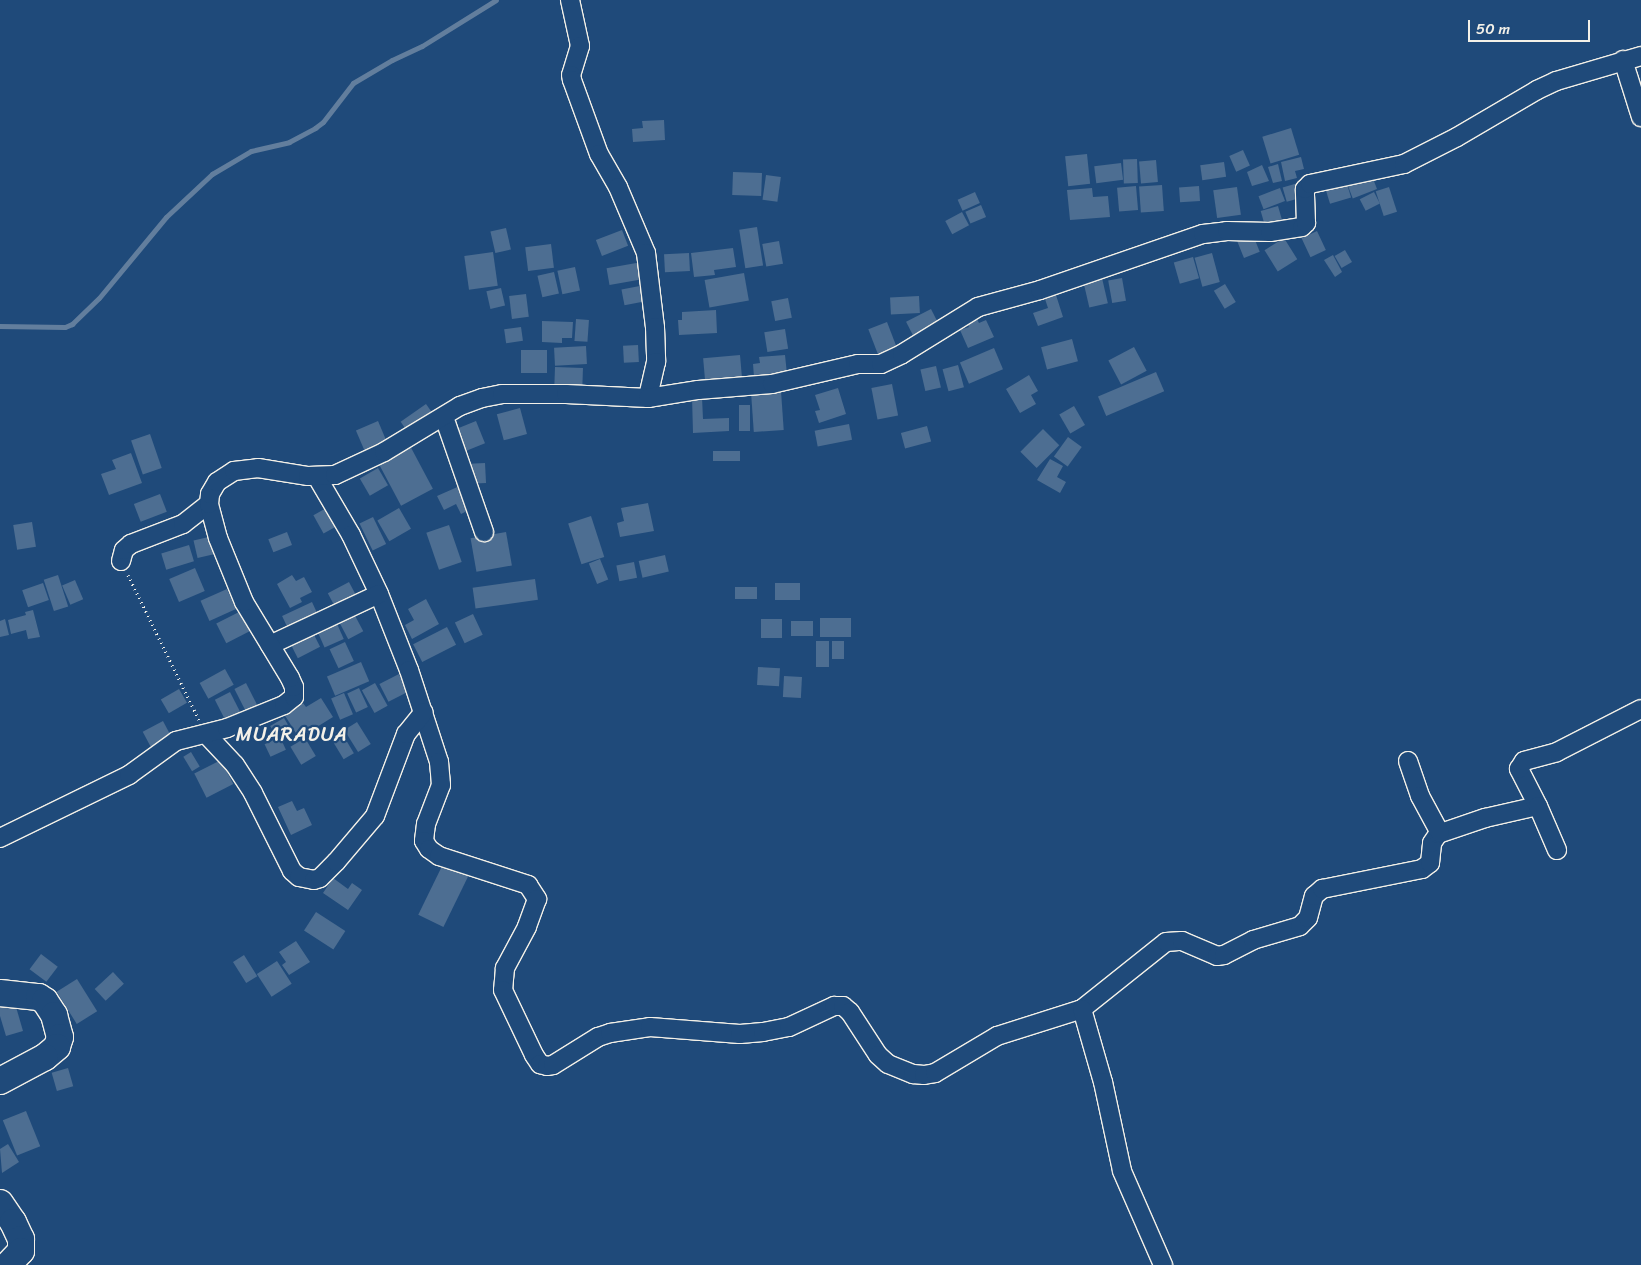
<!DOCTYPE html>
<style>
body{margin:0}
#map{position:relative;width:1641px;height:1265px;overflow:hidden;background:#1f4a7a;font-family:Sriracha,sans-serif}
div>[style]{position:absolute}
.stream>*{height:5px;margin:-2.5px;padding:0 2.5px;transform-origin:2.5px;border-radius:2.5px;background:#627e9d}
.building>*{inset:0;background:#4d6e92;transform-origin:0 0}
.path>*{height:3px;margin-top:-1.5px;transform-origin:0;background:repeating-linear-gradient(90deg,#f4f1e8 0 1px,transparent 0 5px)}
.roads{filter:drop-shadow(1px 0 #f4f1e8) drop-shadow(-1px 0 #f4f1e8) drop-shadow(0 1px #f4f1e8) drop-shadow(0 -1px #f4f1e8)}
.street>*{height:18px;margin:-9px;padding:0 9px;transform-origin:9px;border-radius:9px;background:#1f4a7a}
.secondary>*{height:26px;margin:-13px;padding:0 13px;transform-origin:13px;border-radius:13px;background:#1f4a7a}
span{translate:-50% -50%;white-space:nowrap;text-align:center;line-height:1.15;-webkit-text-stroke:4.5px #1f4a7a;paint-order:stroke}
.quarter-label{font-size:20px;color:#f4f1e8;letter-spacing:1px}
.scale{position:absolute;left:1468px;top:20px;width:122px;height:22px;box-sizing:border-box;border:2px solid #f4f1e8;border-top:0;padding-left:6px;font-size:15px;line-height:18px;white-space:nowrap;color:#f4f1e8;-webkit-text-stroke:4px #1f4a7a;paint-order:stroke}
</style>
<div id="map">
<div class="stream">
<div style="left:0;top:326px;width:65px;rotate:0.9deg"></div>
<div style="left:65px;top:327px;width:8px;rotate:-23deg"></div>
<div style="left:72px;top:324px;width:37px;rotate:-44deg"></div>
<div style="left:99px;top:298px;width:105px;rotate:-50.4deg"></div>
<div style="left:166px;top:217px;width:63px;rotate:-43.1deg"></div>
<div style="left:212px;top:174px;width:45px;rotate:-30.5deg"></div>
<div style="left:251px;top:151px;width:39px;rotate:-13deg"></div>
<div style="left:289px;top:142px;width:30px;rotate:-28deg"></div>
<div style="left:315px;top:128px;width:10px;rotate:-37deg"></div>
<div style="left:323px;top:122px;width:49px;rotate:-52.4deg"></div>
<div style="left:353px;top:83px;width:45px;rotate:-30.5deg"></div>
<div style="left:392px;top:60px;width:33px;rotate:-25deg"></div>
<div style="left:422px;top:46px;width:87px;rotate:-31.9deg"></div>
</div>
<div class="building">
<div style="clip-path:polygon(664px 120px,665px 140px,633px 142px,632px 129px,643px 128px,642px 121px)"></div>
<div style="left:1291px;top:128px;width:28px;height:30px;rotate:73deg"></div>
<div style="left:1243px;top:150px;width:17px;height:15px;rotate:66deg"></div>
<div style="left:1087px;top:154px;width:30px;height:22px;rotate:84deg"></div>
<div style="clip-path:polygon(1301px 157px,1304px 169px,1295px 171px,1297px 178px,1285px 181px,1281px 162px)"></div>
<div style="left:1137px;top:159px;width:24px;height:14px;rotate:88deg"></div>
<div style="left:1156px;top:160px;width:22px;height:17px;rotate:85deg"></div>
<div style="left:1224px;top:162px;width:15px;height:24px;rotate:82deg"></div>
<div style="left:1121px;top:163px;width:17px;height:27px;rotate:83deg"></div>
<div style="clip-path:polygon(1278px 164px,1282px 181px,1273px 183px,1268px 167px)"></div>
<div style="clip-path:polygon(1262px 165px,1269px 181px,1252px 186px,1247px 172px)"></div>
<div style="left:733px;top:172px;width:29px;height:23px;rotate:2deg"></div>
<div style="left:766px;top:175px;width:15px;height:25px;rotate:8deg"></div>
<div style="left:1372px;top:176px;width:14px;height:26px;rotate:69deg"></div>
<div style="left:1298px;top:183px;width:15px;height:16px;rotate:74deg"></div>
<div style="left:1347px;top:184px;width:14px;height:22px;rotate:73deg"></div>
<div style="left:1162px;top:185px;width:26px;height:23px;rotate:86deg"></div>
<div style="left:1136px;top:186px;width:24px;height:19px;rotate:85deg"></div>
<div style="left:1199px;top:186px;width:15px;height:20px;rotate:86deg"></div>
<div style="left:1237px;top:187px;width:28px;height:24px;rotate:82deg"></div>
<div style="left:1389px;top:187px;width:26px;height:14px;rotate:72deg"></div>
<div style="clip-path:polygon(1092px 188px,1093px 197px,1108px 196px,1110px 217px,1070px 220px,1067px 190px)"></div>
<div style="left:1280px;top:188px;width:14px;height:23px;rotate:69deg"></div>
<div style="left:975px;top:192px;width:12px;height:19px;rotate:66deg"></div>
<div style="left:1374px;top:192px;width:13px;height:16px;rotate:63deg"></div>
<div style="left:981px;top:205px;width:13px;height:17px;rotate:67deg"></div>
<div style="left:1278px;top:206px;width:19px;height:18px;rotate:74deg"></div>
<div style="left:962px;top:212px;width:15px;height:19px;rotate:62deg"></div>
<div style="left:757px;top:227px;width:39px;height:18px;rotate:81deg"></div>
<div style="left:506px;top:228px;width:22px;height:16px;rotate:77deg"></div>
<div style="left:622px;top:230px;width:17px;height:28px;rotate:69deg"></div>
<div style="left:1317px;top:231px;width:21px;height:17px;rotate:65deg"></div>
<div style="left:1253px;top:235px;width:18px;height:17px;rotate:68deg"></div>
<div style="left:1284px;top:238px;width:25px;height:23px;rotate:58deg"></div>
<div style="left:779px;top:241px;width:23px;height:17px;rotate:80deg"></div>
<div style="left:551px;top:244px;width:24px;height:26px;rotate:83deg"></div>
<div style="clip-path:polygon(733px 248px,736px 267px,714px 270px,715px 275px,694px 277px,691px 253px)"></div>
<div style="left:1345px;top:250px;width:14px;height:12px;rotate:60deg"></div>
<div style="left:493px;top:252px;width:34px;height:29px;rotate:82deg"></div>
<div style="left:689px;top:253px;width:18px;height:25px;rotate:87deg"></div>
<div style="left:1212px;top:253px;width:30px;height:18px;rotate:75deg"></div>
<div style="clip-path:polygon(1333px 255px,1342px 272px,1335px 277px,1324px 260px)"></div>
<div style="left:1193px;top:257px;width:22px;height:20px;rotate:74deg"></div>
<div style="left:642px;top:262px;width:17px;height:36px;rotate:80deg"></div>
<div style="left:575px;top:267px;width:24px;height:18px;rotate:78deg"></div>
<div style="left:554px;top:272px;width:22px;height:17px;rotate:77deg"></div>
<div style="left:744px;top:273px;width:28px;height:40px;rotate:80deg"></div>
<div style="left:1102px;top:278px;width:26px;height:19px;rotate:77deg"></div>
<div style="left:1122px;top:278px;width:23px;height:14px;rotate:80deg"></div>
<div style="left:1225px;top:284px;width:21px;height:13px;rotate:59deg"></div>
<div style="left:645px;top:285px;width:16px;height:24px;rotate:79deg"></div>
<div style="left:501px;top:288px;width:18px;height:15px;rotate:77deg"></div>
<div style="left:526px;top:294px;width:23px;height:17px;rotate:83deg"></div>
<div style="clip-path:polygon(1056px 295px,1063px 317px,1038px 326px,1033px 313px,1048px 308px,1045px 299px)"></div>
<div style="left:919px;top:296px;width:17px;height:29px;rotate:87deg"></div>
<div style="left:788px;top:298px;width:20px;height:17px;rotate:79deg"></div>
<div style="left:931px;top:309px;width:18px;height:28px;rotate:63deg"></div>
<div style="clip-path:polygon(716px 310px,717px 333px,679px 335px,678px 320px,682px 320px,682px 312px)"></div>
<div style="left:576px;top:319px;width:13px;height:22px;rotate:4deg"></div>
<div style="clip-path:polygon(977px 319px,979px 323px,986px 320px,994px 337px,968px 348px,960px 330px,969px 327px,967px 323px)"></div>
<div style="clip-path:polygon(542px 321px,573px 322px,572px 338px,562px 338px,562px 343px,542px 342px)"></div>
<div style="left:887px;top:322px;width:30px;height:20px;rotate:69deg"></div>
<div style="left:521px;top:327px;width:14px;height:17px;rotate:82deg"></div>
<div style="left:785px;top:329px;width:20px;height:21px;rotate:81deg"></div>
<div style="left:1072px;top:339px;width:23px;height:32px;rotate:75deg"></div>
<div style="left:638px;top:345px;width:17px;height:15px;rotate:87deg"></div>
<div style="left:586px;top:346px;width:18px;height:32px;rotate:87deg"></div>
<div style="left:1134px;top:347px;width:27px;height:29px;rotate:62deg"></div>
<div style="left:994px;top:348px;width:23px;height:37px;rotate:67deg"></div>
<div style="left:521px;top:350px;width:26px;height:23px"></div>
<div style="left:740px;top:355px;width:25px;height:37px;rotate:85deg"></div>
<div style="clip-path:polygon(785px 355px,787px 374px,754px 377px,753px 364px,760px 363px,759px 357px)"></div>
<div style="left:958px;top:365px;width:23px;height:16px;rotate:75deg"></div>
<div style="left:936px;top:366px;width:22px;height:16px;rotate:77deg"></div>
<div style="left:555px;top:367px;width:28px;height:17px;rotate:2deg"></div>
<div style="left:1156px;top:372px;width:21px;height:63px;rotate:67deg"></div>
<div style="clip-path:polygon(1029px 375px,1038px 391px,1031px 395px,1036px 404px,1020px 413px,1006px 389px)"></div>
<div style="left:892px;top:384px;width:32px;height:21px;rotate:79deg"></div>
<div style="clip-path:polygon(838px 388px,846px 414px,819px 423px,815px 411px,820px 410px,815px 395px)"></div>
<div style="left:781px;top:391px;width:39px;height:30px;rotate:86deg"></div>
<div style="clip-path:polygon(692px 397px,702px 397px,703px 419px,729px 418px,729px 431px,693px 433px)"></div>
<div style="left:426px;top:404px;width:16px;height:31px;rotate:55deg"></div>
<div style="left:739px;top:405px;width:11px;height:26px"></div>
<div style="left:1074px;top:406px;width:22px;height:17px;rotate:60deg"></div>
<div style="left:520px;top:408px;width:27px;height:24px;rotate:75deg"></div>
<div style="left:378px;top:421px;width:23px;height:24px;rotate:67deg"></div>
<div style="left:476px;top:421px;width:24px;height:24px;rotate:68deg"></div>
<div style="left:849px;top:424px;width:16px;height:35px;rotate:79deg"></div>
<div style="left:927px;top:426px;width:16px;height:27px;rotate:75deg"></div>
<div style="left:1043px;top:429px;width:23px;height:32px;rotate:45deg"></div>
<div style="left:150px;top:434px;width:36px;height:20px;rotate:71deg"></div>
<div style="left:1068px;top:437px;width:17px;height:24px;rotate:36deg"></div>
<div style="left:408px;top:442px;width:53px;height:36px;rotate:62deg"></div>
<div style="left:740px;top:451px;width:10px;height:27px;rotate:90deg"></div>
<div style="clip-path:polygon(131px 453px,142px 483px,109px 495px,101px 474px,116px 469px,112px 460px)"></div>
<div style="clip-path:polygon(1050px 459px,1063px 466px,1057px 477px,1066px 482px,1060px 493px,1037px 480px)"></div>
<div style="left:485px;top:463px;width:20px;height:16px;rotate:87deg"></div>
<div style="left:378px;top:468px;width:20px;height:21px;rotate:60deg"></div>
<div style="clip-path:polygon(462px 485px,473px 508px,461px 514px,456px 504px,444px 510px,437px 496px)"></div>
<div style="left:160px;top:494px;width:19px;height:28px;rotate:69deg"></div>
<div style="clip-path:polygon(648px 503px,654px 531px,620px 537px,617px 523px,624px 521px,621px 508px)"></div>
<div style="left:330px;top:506px;width:21px;height:19px;rotate:61deg"></div>
<div style="left:399px;top:508px;width:24px;height:25px;rotate:60deg"></div>
<div style="left:591px;top:516px;width:43px;height:24px;rotate:72deg"></div>
<div style="left:373px;top:517px;width:30px;height:15px;rotate:64deg"></div>
<div style="left:32px;top:522px;width:25px;height:19px;rotate:81deg"></div>
<div style="left:449px;top:525px;width:39px;height:24px;rotate:71deg"></div>
<div style="left:287px;top:532px;width:14px;height:20px;rotate:69deg"></div>
<div style="left:506px;top:532px;width:34px;height:36px;rotate:80deg"></div>
<div style="left:213px;top:536px;width:18px;height:20px;rotate:77deg"></div>
<div style="left:189px;top:545px;width:17px;height:29px;rotate:73deg"></div>
<div style="left:665px;top:555px;width:17px;height:27px;rotate:77deg"></div>
<div style="left:600px;top:559px;width:22px;height:12px;rotate:68deg"></div>
<div style="left:634px;top:562px;width:16px;height:18px;rotate:79deg"></div>
<div style="left:195px;top:568px;width:25px;height:28px;rotate:67deg"></div>
<div style="left:58px;top:575px;width:33px;height:15px;rotate:72deg"></div>
<div style="clip-path:polygon(292px 575px,296px 581px,304px 577px,312px 592px,300px 598px,302px 602px,290px 608px,277px 584px)"></div>
<div style="left:535px;top:579px;width:21px;height:63px;rotate:82deg"></div>
<div style="left:75px;top:580px;width:21px;height:14px;rotate:67deg"></div>
<div style="left:349px;top:582px;width:17px;height:24px;rotate:62deg"></div>
<div style="left:43px;top:583px;width:18px;height:22px;rotate:71deg"></div>
<div style="left:800px;top:583px;width:17px;height:25px;rotate:90deg"></div>
<div style="left:735px;top:587px;width:22px;height:12px"></div>
<div style="left:227px;top:589px;width:22px;height:29px;rotate:66deg"></div>
<div style="clip-path:polygon(426px 599px,439px 624px,412px 639px,405px 625px,414px 620px,408px 609px)"></div>
<div style="left:312px;top:602px;width:17px;height:33px;rotate:65deg"></div>
<div style="clip-path:polygon(33px 610px,40px 637px,28px 639px,26px 630px,11px 634px,8px 620px,26px 615px,25px 612px)"></div>
<div style="left:243px;top:610px;width:22px;height:30px;rotate:63deg"></div>
<div style="left:352px;top:610px;width:24px;height:17px;rotate:62deg"></div>
<div style="left:473px;top:614px;width:23px;height:20px;rotate:65deg"></div>
<div style="left:334px;top:617px;width:24px;height:21px;rotate:66deg"></div>
<div style="left:820px;top:618px;width:31px;height:19px"></div>
<div style="clip-path:polygon(5px 619px,9px 635px,0 637px,0 621px)"></div>
<div style="left:761px;top:619px;width:21px;height:19px"></div>
<div style="left:791px;top:621px;width:22px;height:15px"></div>
<div style="left:447px;top:627px;width:20px;height:38px;rotate:63deg"></div>
<div style="left:311px;top:629px;width:20px;height:25px;rotate:63deg"></div>
<div style="left:816px;top:641px;width:13px;height:26px"></div>
<div style="left:832px;top:641px;width:12px;height:18px"></div>
<div style="left:345px;top:642px;width:21px;height:17px;rotate:65deg"></div>
<div style="left:361px;top:662px;width:21px;height:37px;rotate:67deg"></div>
<div style="left:758px;top:667px;width:22px;height:18px;rotate:3deg"></div>
<div style="left:225px;top:669px;width:18px;height:29px;rotate:61deg"></div>
<div style="left:399px;top:674px;width:20px;height:22px;rotate:63deg"></div>
<div style="left:784px;top:676px;width:18px;height:21px;rotate:3deg"></div>
<div style="left:246px;top:683px;width:27px;height:13px;rotate:63deg"></div>
<div style="left:375px;top:683px;width:26px;height:15px;rotate:61deg"></div>
<div style="left:359px;top:688px;width:21px;height:13px;rotate:65deg"></div>
<div style="left:179px;top:689px;width:16px;height:21px;rotate:60deg"></div>
<div style="left:230px;top:692px;width:27px;height:17px;rotate:63deg"></div>
<div style="left:344px;top:693px;width:23px;height:14px;rotate:67deg"></div>
<div style="clip-path:polygon(321px 698px,333px 717px,299px 738px,284px 714px,303px 703px,306px 707px)"></div>
<div style="left:284px;top:718px;width:14px;height:16px;rotate:60deg"></div>
<div style="left:163px;top:721px;width:17px;height:23px;rotate:62deg"></div>
<div style="left:357px;top:722px;width:26px;height:15px;rotate:58deg"></div>
<div style="left:340px;top:730px;width:27px;height:12px;rotate:59deg"></div>
<div style="left:280px;top:737px;width:14px;height:17px;rotate:65deg"></div>
<div style="left:305px;top:738px;width:21px;height:17px;rotate:59deg"></div>
<div style="left:191px;top:752px;width:17px;height:9px;rotate:59deg"></div>
<div style="left:221px;top:760px;width:27px;height:30px;rotate:63deg"></div>
<div style="clip-path:polygon(292px 801px,297px 811px,304px 808px,312px 825px,291px 835px,278px 807px)"></div>
<div style="left:445px;top:860px;width:28px;height:61px;rotate:26deg"></div>
<div style="clip-path:polygon(333px 878px,348px 889px,352px 883px,362px 890px,348px 910px,323px 893px)"></div>
<div style="left:316px;top:912px;width:35px;height:22px;rotate:33deg"></div>
<div style="clip-path:polygon(296px 941px,310px 962px,289px 975px,282px 965px,286px 962px,279px 952px)"></div>
<div style="left:41px;top:954px;width:21px;height:19px;rotate:37deg"></div>
<div style="left:244px;top:955px;width:25px;height:13px;rotate:58deg"></div>
<div style="left:277px;top:961px;width:27px;height:24px;rotate:57deg"></div>
<div style="left:113px;top:972px;width:16px;height:25px;rotate:47deg"></div>
<div style="left:77px;top:979px;width:38px;height:24px;rotate:58deg"></div>
<div style="clip-path:polygon(14px 1000px,23px 1031px,6px 1036px,0 1016px,0 1004px)"></div>
<div style="left:68px;top:1068px;width:19px;height:17px;rotate:74deg"></div>
<div style="left:26px;top:1111px;width:38px;height:25px;rotate:68deg"></div>
<div style="clip-path:polygon(8px 1144px,19px 1162px,2px 1173px,0 1149px)"></div>
</div>
<div class="path">
<div style="left:128px;top:575px;width:161px;rotate:63.9deg"></div>
</div>
<div class="roads">
<div class="street">
<div style="left:570px;top:0;width:47px;rotate:77.7deg"></div>
<div style="left:580px;top:46px;width:30px;rotate:107deg"></div>
<div style="left:571px;top:75px;width:5px;rotate:79deg"></div>
<div style="left:572px;top:80px;width:79px;rotate:70deg"></div>
<div style="left:599px;top:154px;width:38px;rotate:60deg"></div>
<div style="left:618px;top:187px;width:72px;rotate:67deg"></div>
<div style="left:646px;top:253px;width:75px;rotate:83.1deg"></div>
<div style="left:655px;top:327px;width:35px;rotate:88deg"></div>
<div style="left:656px;top:362px;width:37px;rotate:103deg"></div>
<div style="left:1623px;top:60px;width:60px;rotate:72.5deg"></div>
<div style="left:444px;top:417px;width:122px;rotate:70.8deg"></div>
<div style="left:317px;top:477px;width:67px;rotate:59.6deg"></div>
<div style="left:351px;top:535px;width:65px;rotate:64.6deg"></div>
<div style="left:379px;top:594px;width:82px;rotate:68.5deg"></div>
<div style="left:409px;top:670px;width:97px;rotate:71.9deg"></div>
<div style="left:439px;top:762px;width:23px;rotate:85deg"></div>
<div style="left:441px;top:785px;width:42px;rotate:111deg"></div>
<div style="left:426px;top:824px;width:17px;rotate:97deg"></div>
<div style="left:424px;top:841px;width:9px;rotate:58deg"></div>
<div style="left:429px;top:849px;width:12px;rotate:35deg"></div>
<div style="left:439px;top:856px;width:94px;rotate:18deg"></div>
<div style="left:528px;top:885px;width:17px;rotate:57deg"></div>
<div style="left:537px;top:899px;width:30px;rotate:110deg"></div>
<div style="left:527px;top:927px;width:47px;rotate:118.2deg"></div>
<div style="left:505px;top:968px;width:22px;rotate:95deg"></div>
<div style="left:503px;top:990px;width:72px;rotate:64.5deg"></div>
<div style="left:534px;top:1055px;width:11px;rotate:56deg"></div>
<div style="left:540px;top:1064px;width:7px;rotate:16deg"></div>
<div style="left:547px;top:1066px;width:6px;rotate:-9deg"></div>
<div style="left:553px;top:1065px;width:53px;rotate:-31.9deg"></div>
<div style="left:598px;top:1037px;width:13px;rotate:-18deg"></div>
<div style="left:610px;top:1033px;width:40px;rotate:-8.5deg"></div>
<div style="left:650px;top:1027px;width:90px;rotate:4.4deg"></div>
<div style="left:740px;top:1034px;width:23px;rotate:-5deg"></div>
<div style="left:763px;top:1032px;width:26px;rotate:-11deg"></div>
<div style="left:789px;top:1027px;width:50px;rotate:-25deg"></div>
<div style="left:834px;top:1006px;width:9px"></div>
<div style="left:843px;top:1006px;width:9px;rotate:41deg"></div>
<div style="left:850px;top:1012px;width:51px;rotate:56.9deg"></div>
<div style="left:878px;top:1055px;width:13px;rotate:42deg"></div>
<div style="left:888px;top:1064px;width:27px;rotate:22deg"></div>
<div style="left:913px;top:1074px;width:11px;rotate:5deg"></div>
<div style="left:924px;top:1075px;width:11px;rotate:-10deg"></div>
<div style="left:935px;top:1073px;width:72px;rotate:-30.8deg"></div>
<div style="left:997px;top:1036px;width:89px;rotate:-17.6deg"></div>
<div style="left:1082px;top:1009px;width:107px;rotate:-38.6deg"></div>
<div style="left:1166px;top:942px;width:16px;rotate:-4deg"></div>
<div style="left:1182px;top:941px;width:38px;rotate:23deg"></div>
<div style="left:1217px;top:956px;width:7px;rotate:-8deg"></div>
<div style="left:1224px;top:955px;width:33px;rotate:-27deg"></div>
<div style="left:1253px;top:940px;width:49px;rotate:-16.6deg"></div>
<div style="left:1300px;top:926px;width:11px;rotate:-45deg"></div>
<div style="left:1308px;top:918px;width:23px;rotate:-75deg"></div>
<div style="left:1314px;top:896px;width:11px;rotate:-41deg"></div>
<div style="left:1322px;top:889px;width:102px;rotate:-11.3deg"></div>
<div style="left:1422px;top:869px;width:10px;rotate:-37deg"></div>
<div style="left:1430px;top:863px;width:20px;rotate:-84deg"></div>
<div style="left:1432px;top:843px;width:11px;rotate:-56deg"></div>
<div style="left:1438px;top:834px;width:50px;rotate:-18.8deg"></div>
<div style="left:1485px;top:818px;width:54px;rotate:-12.8deg"></div>
<div style="left:1538px;top:806px;width:42px;rotate:-117.2deg"></div>
<div style="left:1519px;top:769px;width:9px;rotate:-58deg"></div>
<div style="left:1524px;top:761px;width:34px;rotate:-15deg"></div>
<div style="left:1557px;top:752px;width:94px;rotate:-27.1deg"></div>
<div style="left:121px;top:561px;width:11px;rotate:-75deg"></div>
<div style="left:124px;top:550px;width:9px;rotate:-41deg"></div>
<div style="left:131px;top:544px;width:56px;rotate:-21deg"></div>
<div style="left:183px;top:524px;width:33px;rotate:-38deg"></div>
<div style="left:270px;top:645px;width:120px;rotate:-25.1deg"></div>
<div style="left:206px;top:734px;width:42px;rotate:46.9deg"></div>
<div style="left:235px;top:765px;width:33px;rotate:57deg"></div>
<div style="left:253px;top:793px;width:87px;rotate:63.4deg"></div>
<div style="left:292px;top:871px;width:9px;rotate:41deg"></div>
<div style="left:299px;top:877px;width:15px;rotate:11deg"></div>
<div style="left:314px;top:880px;width:6px;rotate:-18deg"></div>
<div style="left:320px;top:878px;width:23px;rotate:-45deg"></div>
<div style="left:336px;top:862px;width:60px;rotate:-49.7deg"></div>
<div style="left:375px;top:816px;width:88px;rotate:-69.3deg"></div>
<div style="left:406px;top:734px;width:28px;rotate:-51deg"></div>
<div style="left:1408px;top:761px;width:37px;rotate:71deg"></div>
<div style="left:1420px;top:796px;width:42px;rotate:61.6deg"></div>
<div style="left:1538px;top:806px;width:48px;rotate:66.6deg"></div>
<div style="left:0;top:838px;width:144px;rotate:-26deg"></div>
<div style="left:129px;top:775px;width:58px;rotate:-35.9deg"></div>
<div style="left:176px;top:741px;width:53px;rotate:-14.3deg"></div>
<div style="left:227px;top:728px;width:61px;rotate:-22deg"></div>
<div style="left:284px;top:705px;width:13px;rotate:-39deg"></div>
<div style="left:294px;top:697px;width:10px;rotate:-90deg"></div>
<div style="left:294px;top:687px;width:10px;rotate:-114deg"></div>
<div style="left:290px;top:678px;width:89px;rotate:-121.2deg"></div>
<div style="left:244px;top:602px;width:69px;rotate:-112.1deg"></div>
<div style="left:218px;top:538px;width:35px;rotate:-105deg"></div>
<div style="left:209px;top:504px;width:10px;rotate:-84deg"></div>
<div style="left:210px;top:494px;width:14px;rotate:-60deg"></div>
<div style="left:217px;top:482px;width:20px;rotate:-33deg"></div>
<div style="left:234px;top:471px;width:24px;rotate:-7deg"></div>
<div style="left:258px;top:468px;width:51px;rotate:9.1deg"></div>
<div style="left:308px;top:476px;width:27px;rotate:-2deg"></div>
<div style="left:335px;top:475px;width:54px;rotate:-25.1deg"></div>
<div style="left:384px;top:452px;width:89px;rotate:-31.2deg"></div>
<div style="left:460px;top:406px;width:23px;rotate:-20deg"></div>
<div style="left:482px;top:398px;width:20px;rotate:-11deg"></div>
<div style="left:502px;top:394px;width:64px"></div>
<div style="left:566px;top:394px;width:82px;rotate:2.8deg"></div>
<div style="left:648px;top:398px;width:51px;rotate:-9.1deg"></div>
<div style="left:698px;top:390px;width:74px;rotate:-4.6deg"></div>
<div style="left:772px;top:384px;width:88px;rotate:-13.1deg"></div>
<div style="left:858px;top:364px;width:23px"></div>
<div style="left:881px;top:364px;width:23px;rotate:-25deg"></div>
<div style="left:902px;top:354px;width:89px;rotate:-31.7deg"></div>
<div style="left:978px;top:307px;width:64px;rotate:-15.3deg"></div>
<div style="left:1040px;top:290px;width:172px;rotate:-19deg"></div>
<div style="left:1203px;top:234px;width:24px;rotate:-7deg"></div>
<div style="left:1227px;top:231px;width:43px;rotate:1.3deg"></div>
<div style="left:1270px;top:232px;width:32px;rotate:-9deg"></div>
<div style="left:1302px;top:227px;width:6px;rotate:-45deg"></div>
<div style="left:1306px;top:223px;width:34px;rotate:-92deg"></div>
<div style="left:1305px;top:189px;width:7px;rotate:-45deg"></div>
<div style="left:1310px;top:184px;width:96px;rotate:-12deg"></div>
<div style="left:1404px;top:164px;width:59px;rotate:-27deg"></div>
<div style="left:1457px;top:137px;width:93px;rotate:-30.4deg"></div>
<div style="left:1537px;top:90px;width:21px;rotate:-25deg"></div>
<div style="left:1556px;top:81px;width:89px;rotate:-16.4deg"></div>
<div style="left:1082px;top:1009px;width:76px;rotate:74deg"></div>
<div style="left:1103px;top:1082px;width:91px;rotate:77.9deg"></div>
<div style="left:1122px;top:1171px;width:103px;rotate:66.4deg"></div>
</div>
<div class="secondary">
<div style="left:0;top:993px;width:39px;rotate:6deg"></div>
<div style="left:39px;top:997px;width:7px;rotate:34deg"></div>
<div style="left:45px;top:1001px;width:17px;rotate:57deg"></div>
<div style="left:54px;top:1015px;width:23px;rotate:75deg"></div>
<div style="left:60px;top:1037px;width:10px;rotate:107deg"></div>
<div style="left:57px;top:1047px;width:16px;rotate:140deg"></div>
<div style="left:45px;top:1057px;width:51px;rotate:151.9deg"></div>
<div style="left:0;top:1203px;width:23px;rotate:56deg"></div>
<div style="left:13px;top:1222px;width:19px;rotate:65deg"></div>
<div style="left:21px;top:1239px;width:12px;rotate:90deg"></div>
<div style="left:21px;top:1251px;width:19px;rotate:133deg"></div>
</div>
</div>
<div class="quarter-label">
<span style="left:292px;top:734px">MUARADUA</span>
</div>
<div class="scale">50 m</div>
</div>
